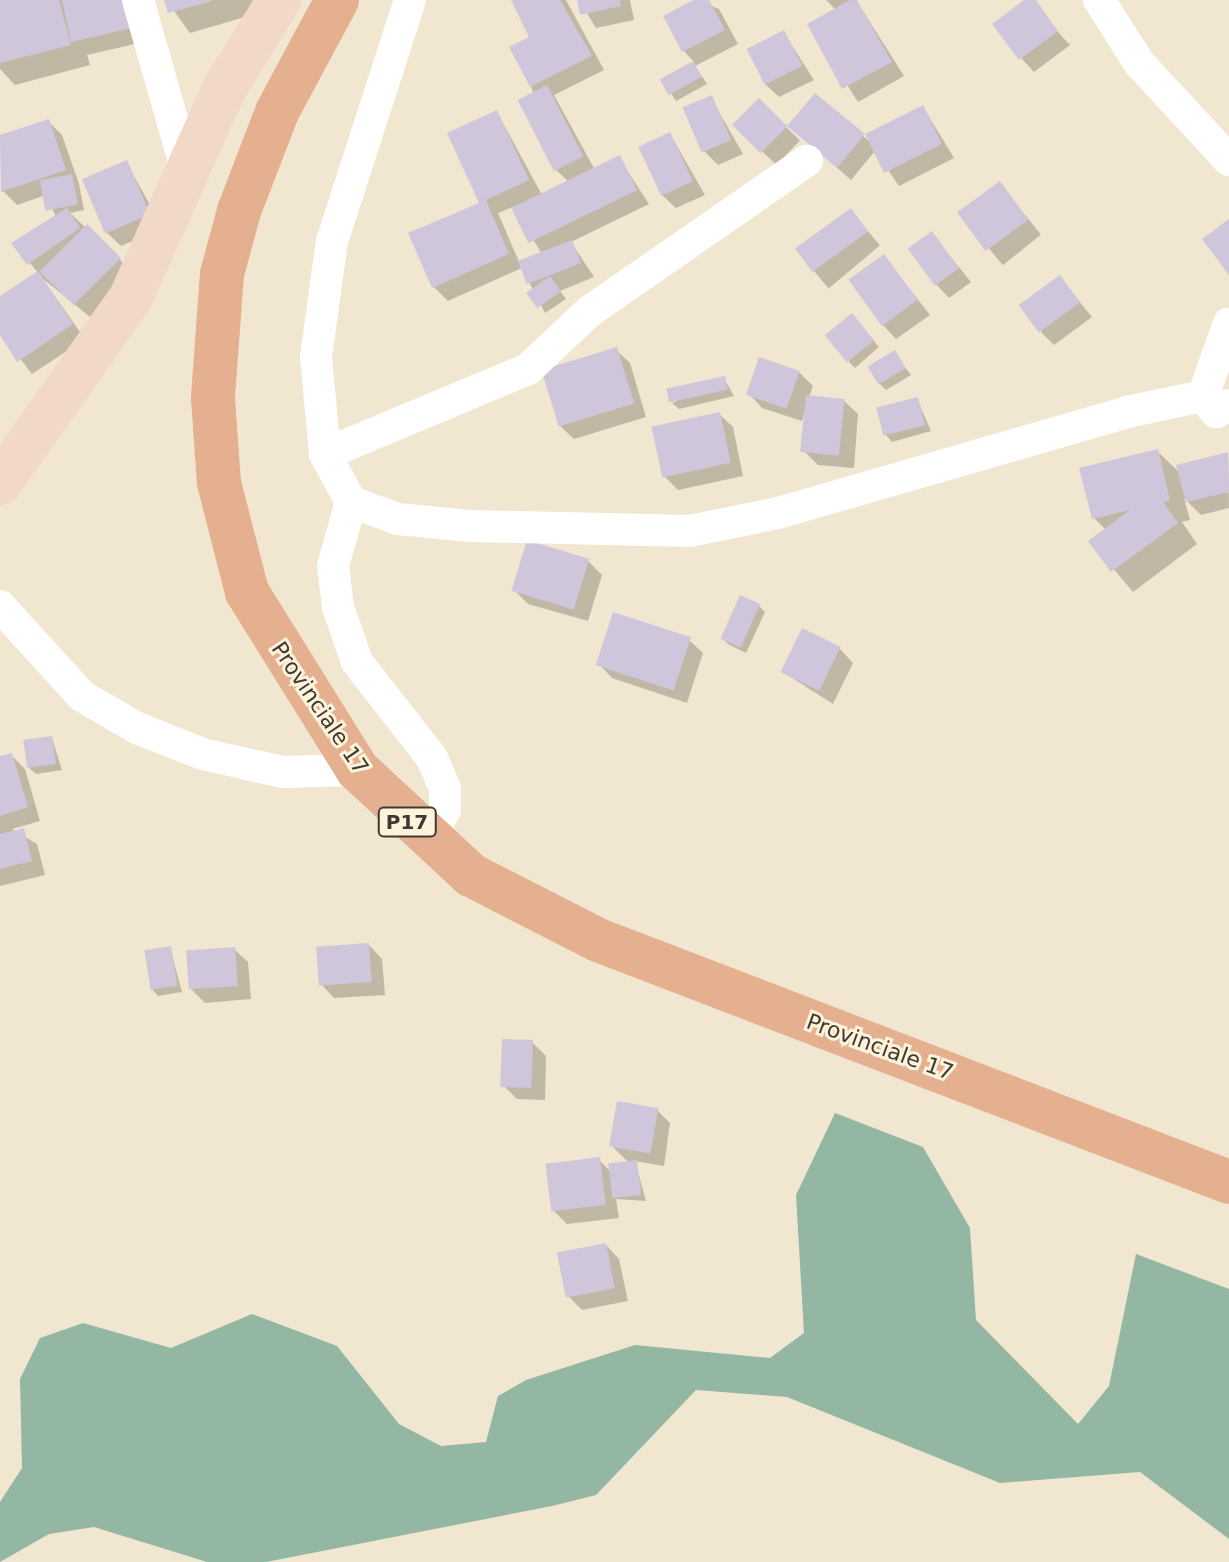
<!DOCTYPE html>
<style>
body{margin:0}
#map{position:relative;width:1229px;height:1562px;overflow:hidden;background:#f1e6cf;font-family:"DejaVu Sans",sans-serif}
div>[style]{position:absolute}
.forest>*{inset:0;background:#93b7a2}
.shadow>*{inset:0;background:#0003;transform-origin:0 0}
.building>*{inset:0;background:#d0c6dc;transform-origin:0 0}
.street>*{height:32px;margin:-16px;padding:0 16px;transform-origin:16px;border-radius:16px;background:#fff}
.secondary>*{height:44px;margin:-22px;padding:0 22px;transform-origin:22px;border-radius:22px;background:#f2d8c7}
.primary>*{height:44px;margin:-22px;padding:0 22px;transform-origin:22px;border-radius:22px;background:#e4b08f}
span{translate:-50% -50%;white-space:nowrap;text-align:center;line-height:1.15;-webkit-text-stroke:6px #fff3dc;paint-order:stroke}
.shield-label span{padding:2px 6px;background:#fff3dc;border:2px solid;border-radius:6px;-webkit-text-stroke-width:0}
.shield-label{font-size:20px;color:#3e3a31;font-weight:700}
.street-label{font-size:22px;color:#3e3a31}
</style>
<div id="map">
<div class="forest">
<div style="clip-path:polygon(835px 1113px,923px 1147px,970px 1228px,976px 1320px,1078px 1424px,1109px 1386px,1136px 1254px,1229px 1289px,1229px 1539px,1140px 1472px,1000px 1483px,787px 1397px,696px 1390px,596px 1495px,552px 1506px,266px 1562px,207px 1562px,94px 1527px,49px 1534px,0 1562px,0 1502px,22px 1468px,20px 1379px,40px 1338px,83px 1323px,171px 1348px,252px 1314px,337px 1346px,399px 1424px,441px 1446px,486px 1442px,498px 1396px,526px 1380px,635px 1345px,770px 1358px,804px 1333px,796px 1195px)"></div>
</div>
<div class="shadow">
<div style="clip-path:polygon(0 0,143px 0,152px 40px,87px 55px,90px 65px,15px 85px,0 69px)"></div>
<div style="clip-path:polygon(166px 0,274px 0,276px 8px,190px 33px)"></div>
<div style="clip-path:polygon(evenodd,513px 0,566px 0,604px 70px,554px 95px,595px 170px,619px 158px,649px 204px,571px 242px,594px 277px,560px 291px,566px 299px,545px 313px,522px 268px,448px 301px,434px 287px,481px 204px,497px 112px,542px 195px,569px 182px,556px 170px,531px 86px,531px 38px,513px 0,513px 207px,542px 254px,520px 264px,498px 213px,513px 207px)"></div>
<div style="clip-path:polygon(579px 0,630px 0,634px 20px,596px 28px)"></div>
<div style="clip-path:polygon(697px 0,719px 9px,738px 44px,695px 66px,707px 84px,676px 101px,662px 80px,694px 62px,684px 51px)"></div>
<div style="clip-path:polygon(826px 0,856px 0,904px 76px,858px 102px,809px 25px,836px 10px)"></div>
<div style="clip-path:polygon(1028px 0,1070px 45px,1034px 72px,1021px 58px)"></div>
<div style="clip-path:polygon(784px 33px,814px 80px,779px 97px,765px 84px)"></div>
<div style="clip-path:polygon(711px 98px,743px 154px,718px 165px,704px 151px)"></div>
<div style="left:759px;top:101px;width:57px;height:34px;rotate:44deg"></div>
<div style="clip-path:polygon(923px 107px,954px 158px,899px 186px,875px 151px,851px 180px,804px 139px,863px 136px,870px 142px)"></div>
<div style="clip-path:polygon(48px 121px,62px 135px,79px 184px,84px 210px,70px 213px,133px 272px,90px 317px,42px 278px,85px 339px,32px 374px,0 332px,0 298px,38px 273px,14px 243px,56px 217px,46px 195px,17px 205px,3px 191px,0 137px)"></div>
<div style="clip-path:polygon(670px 134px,705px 195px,676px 208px,662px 195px)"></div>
<div style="clip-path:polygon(126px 162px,163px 228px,121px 246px,107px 233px)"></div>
<div style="left:1000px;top:184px;width:65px;height:49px;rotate:51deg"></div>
<div style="left:851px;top:211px;width:45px;height:67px;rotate:50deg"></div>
<div style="clip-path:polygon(932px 234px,971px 282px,949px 298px,936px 284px)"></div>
<div style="clip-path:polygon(884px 256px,930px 315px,896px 339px,883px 325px)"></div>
<div style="clip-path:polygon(1060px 278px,1092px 317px,1054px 345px,1041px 332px)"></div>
<div style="clip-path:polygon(858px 322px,879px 347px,855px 368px,849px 362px)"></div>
<div style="clip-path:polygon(616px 350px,630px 363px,646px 417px,574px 439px,560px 426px)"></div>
<div style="clip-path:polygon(894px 353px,911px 375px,886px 390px,880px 384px)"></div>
<div style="clip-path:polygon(799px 372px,813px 386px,809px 397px,844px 401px,858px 414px,854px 468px,818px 465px,804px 451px,806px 408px,802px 421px,762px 408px,749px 394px)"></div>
<div style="clip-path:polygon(724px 378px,734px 396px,679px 409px,672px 403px)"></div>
<div style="clip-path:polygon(917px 399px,931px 431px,892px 442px,886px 435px)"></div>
<div style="clip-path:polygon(719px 414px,733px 427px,743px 476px,678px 490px,664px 476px)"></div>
<div style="clip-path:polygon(1157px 451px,1181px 474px,1228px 455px,1229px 508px,1201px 515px,1184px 498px,1190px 520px,1182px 522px,1197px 544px,1133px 592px,1090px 541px,1106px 530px,1094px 518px)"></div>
<div style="clip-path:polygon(588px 561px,602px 575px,588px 621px,528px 604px,514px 590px)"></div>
<div style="clip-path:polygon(759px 606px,765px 612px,746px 653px,728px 644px,722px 638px)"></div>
<div style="clip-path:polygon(689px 640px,703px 653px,687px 703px,612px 678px,599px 664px)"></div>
<div style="clip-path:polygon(840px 649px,853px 663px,833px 704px,783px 672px)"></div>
<div style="clip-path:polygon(52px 738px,62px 770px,36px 774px,29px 768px)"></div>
<div style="clip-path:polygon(11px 755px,25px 769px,40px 821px,12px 829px,37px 844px,45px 875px,0 886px,0 758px)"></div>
<div style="clip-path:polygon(369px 945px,382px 959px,385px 995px,334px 998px,321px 984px)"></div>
<div style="clip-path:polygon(170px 948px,182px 992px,158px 996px,152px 989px)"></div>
<div style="clip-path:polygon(234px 949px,248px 962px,251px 999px,205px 1003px,191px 989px)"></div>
<div style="clip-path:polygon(532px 1042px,546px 1056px,545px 1100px,517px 1099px,504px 1086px)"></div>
<div style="clip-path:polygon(657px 1110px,670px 1123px,664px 1166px,635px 1161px,646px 1201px,616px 1199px,619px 1218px,567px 1224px,553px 1210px,599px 1160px,611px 1172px,629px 1163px,612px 1146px)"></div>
<div style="clip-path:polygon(606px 1245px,619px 1259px,628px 1301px,582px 1310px,568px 1296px)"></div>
</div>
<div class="building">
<div style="clip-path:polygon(0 0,59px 0,71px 45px,0 63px)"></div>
<div style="clip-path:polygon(62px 0,133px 0,140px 26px,71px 42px)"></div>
<div style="clip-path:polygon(164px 0,212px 0,212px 1px,168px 13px)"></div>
<div style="clip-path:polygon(511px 0,560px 0,592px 56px,530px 87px,509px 47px,529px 37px)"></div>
<div style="clip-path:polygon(577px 0,620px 0,621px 6px,580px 15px)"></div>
<div style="clip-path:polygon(693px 0,709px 0,725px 30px,682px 52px,663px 16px)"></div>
<div style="clip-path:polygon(850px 0,857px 0,892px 62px,842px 89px,807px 24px)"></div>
<div style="clip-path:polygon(1024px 0,1036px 0,1058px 31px,1019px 60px,992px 24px)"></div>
<div style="left:784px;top:30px;width:40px;height:42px;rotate:63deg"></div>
<div style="left:693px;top:61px;width:18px;height:38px;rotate:61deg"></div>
<div style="left:547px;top:85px;width:80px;height:33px;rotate:63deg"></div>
<div style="clip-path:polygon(815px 93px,865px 134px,923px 105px,942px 144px,884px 173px,865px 134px,837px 168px,787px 126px)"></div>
<div style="left:712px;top:95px;width:49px;height:32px;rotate:67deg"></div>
<div style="left:759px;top:98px;width:40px;height:38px;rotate:45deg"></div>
<div style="clip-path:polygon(497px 110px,529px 180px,486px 200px,509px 254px,432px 288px,408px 233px,479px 203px,447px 133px)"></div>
<div style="clip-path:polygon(49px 119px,66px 170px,1px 192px,0 135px)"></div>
<div style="left:670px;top:132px;width:54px;height:35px;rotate:65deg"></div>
<div style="left:620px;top:155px;width:39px;height:121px;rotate:64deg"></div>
<div style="left:127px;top:160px;width:59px;height:49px;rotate:67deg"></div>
<div style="left:72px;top:174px;width:31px;height:33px;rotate:79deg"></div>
<div style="left:1000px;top:181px;width:48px;height:53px;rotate:54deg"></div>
<div style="clip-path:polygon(67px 208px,80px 228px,27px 265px,11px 243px)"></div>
<div style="left:851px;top:208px;width:29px;height:69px;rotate:54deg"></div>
<div style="clip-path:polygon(1229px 219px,1229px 275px,1202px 239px)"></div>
<div style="left:87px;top:224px;width:48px;height:67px;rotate:45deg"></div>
<div style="left:932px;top:231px;width:46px;height:30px;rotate:54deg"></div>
<div style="left:572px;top:240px;width:25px;height:58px;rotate:69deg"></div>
<div style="left:884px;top:254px;width:57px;height:44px;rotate:54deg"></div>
<div style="clip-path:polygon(38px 271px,73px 324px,17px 362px,0 335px,0 296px)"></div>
<div style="left:1060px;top:275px;width:34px;height:51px;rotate:54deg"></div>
<div style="left:550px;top:276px;width:19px;height:29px;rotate:55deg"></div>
<div style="left:852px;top:313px;width:35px;height:35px;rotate:51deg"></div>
<div style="left:617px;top:347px;width:59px;height:79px;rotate:73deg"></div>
<div style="left:895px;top:350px;width:21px;height:32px;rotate:59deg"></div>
<div style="left:759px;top:357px;width:43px;height:40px;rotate:19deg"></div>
<div style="left:725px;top:376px;width:14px;height:60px;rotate:78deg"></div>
<div style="left:806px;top:395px;width:39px;height:57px;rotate:6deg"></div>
<div style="left:918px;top:397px;width:29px;height:43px;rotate:76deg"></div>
<div style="left:720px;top:412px;width:52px;height:70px;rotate:78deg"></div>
<div style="clip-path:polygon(1158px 449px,1170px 500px,1163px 502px,1178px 523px,1111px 572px,1088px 541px,1130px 510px,1092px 519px,1079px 468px)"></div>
<div style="clip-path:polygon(1228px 452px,1229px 492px,1186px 502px,1176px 465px)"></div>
<div style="left:527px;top:540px;width:65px;height:53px;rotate:17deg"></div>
<div style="left:740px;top:595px;width:22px;height:48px;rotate:24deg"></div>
<div style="left:613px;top:612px;width:82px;height:56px;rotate:18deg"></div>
<div style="left:802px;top:628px;width:43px;height:49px;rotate:26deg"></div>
<div style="left:52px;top:736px;width:28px;height:29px;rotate:82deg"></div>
<div style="clip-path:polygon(12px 753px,28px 807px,0 816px,0 756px)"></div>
<div style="clip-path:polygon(24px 828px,32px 861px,0 869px,0 834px)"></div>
<div style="left:369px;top:943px;width:39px;height:53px;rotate:86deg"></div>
<div style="left:171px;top:946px;width:40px;height:27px;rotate:81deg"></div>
<div style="left:235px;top:947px;width:39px;height:49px;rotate:86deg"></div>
<div style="left:502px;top:1039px;width:31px;height:48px;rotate:2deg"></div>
<div style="left:617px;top:1101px;width:42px;height:46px;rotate:10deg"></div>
<div style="left:600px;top:1157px;width:48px;height:55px;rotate:83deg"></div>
<div style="left:637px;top:1160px;width:35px;height:29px;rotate:83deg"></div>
<div style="left:606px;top:1243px;width:46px;height:50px;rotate:79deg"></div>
</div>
<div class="street">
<div style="left:138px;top:0;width:179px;rotate:74.1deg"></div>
<div style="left:410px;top:0;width:253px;rotate:107.9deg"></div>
<div style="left:332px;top:241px;width:117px;rotate:97.9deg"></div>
<div style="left:316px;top:357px;width:97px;rotate:84.7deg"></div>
<div style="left:325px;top:454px;width:55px;rotate:61.6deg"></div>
<div style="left:351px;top:502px;width:50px;rotate:19.9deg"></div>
<div style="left:398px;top:519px;width:73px;rotate:5.5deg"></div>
<div style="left:471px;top:526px;width:219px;rotate:1.3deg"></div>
<div style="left:690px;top:531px;width:90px;rotate:-11.6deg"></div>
<div style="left:778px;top:513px;width:363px;rotate:-16.1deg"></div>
<div style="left:1127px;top:412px;width:78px;rotate:-11.9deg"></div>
<div style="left:1203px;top:396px;width:21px;rotate:51deg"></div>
<div style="left:1216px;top:412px;width:15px;rotate:-28deg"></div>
<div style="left:1099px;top:0;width:76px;rotate:57.4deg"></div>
<div style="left:1140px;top:64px;width:131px;rotate:47.2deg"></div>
<div style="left:1203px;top:396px;width:77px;rotate:-70.4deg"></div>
<div style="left:325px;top:454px;width:220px;rotate:-22.7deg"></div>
<div style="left:528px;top:369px;width:85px;rotate:-43.1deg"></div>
<div style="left:590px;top:311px;width:264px;rotate:-34.7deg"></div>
<div style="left:351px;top:502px;width:66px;rotate:105.7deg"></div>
<div style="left:333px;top:566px;width:41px;rotate:83deg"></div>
<div style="left:338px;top:607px;width:58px;rotate:70.9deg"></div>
<div style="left:357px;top:662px;width:122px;rotate:52deg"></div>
<div style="left:432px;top:758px;width:33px;rotate:67deg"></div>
<div style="left:445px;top:788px;width:22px;rotate:90deg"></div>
<div style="left:445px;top:810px;width:33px;rotate:121deg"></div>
<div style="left:0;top:606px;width:122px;rotate:47.7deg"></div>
<div style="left:82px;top:696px;width:64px;rotate:30.2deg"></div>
<div style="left:137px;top:728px;width:71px;rotate:21.5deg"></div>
<div style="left:203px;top:754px;width:81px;rotate:12.8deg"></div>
<div style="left:282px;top:772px;width:76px;rotate:-1.5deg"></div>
</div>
<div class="secondary">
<div style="left:0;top:483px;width:228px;rotate:-54.8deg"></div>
<div style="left:131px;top:297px;width:228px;rotate:-65.9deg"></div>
<div style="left:224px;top:89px;width:105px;rotate:-58.3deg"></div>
</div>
<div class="primary">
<div style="left:337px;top:0;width:127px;rotate:118.2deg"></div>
<div style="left:277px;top:112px;width:106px;rotate:111deg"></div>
<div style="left:239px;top:211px;width:65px;rotate:105.1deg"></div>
<div style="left:222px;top:274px;width:124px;rotate:94.2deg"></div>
<div style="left:213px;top:398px;width:85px;rotate:86deg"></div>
<div style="left:219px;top:483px;width:113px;rotate:75.6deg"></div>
<div style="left:247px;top:592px;width:210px;rotate:58.1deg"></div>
<div style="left:358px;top:770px;width:154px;rotate:42.9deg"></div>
<div style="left:471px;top:875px;width:143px;rotate:27.1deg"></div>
<div style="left:598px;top:940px;width:676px;rotate:20.98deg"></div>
</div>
<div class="shield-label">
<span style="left:407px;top:822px">P17</span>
</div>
<div class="street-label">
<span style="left:320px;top:708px;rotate:56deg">Provinciale 17</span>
<span style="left:880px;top:1047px;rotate:20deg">Provinciale 17</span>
</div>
</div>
